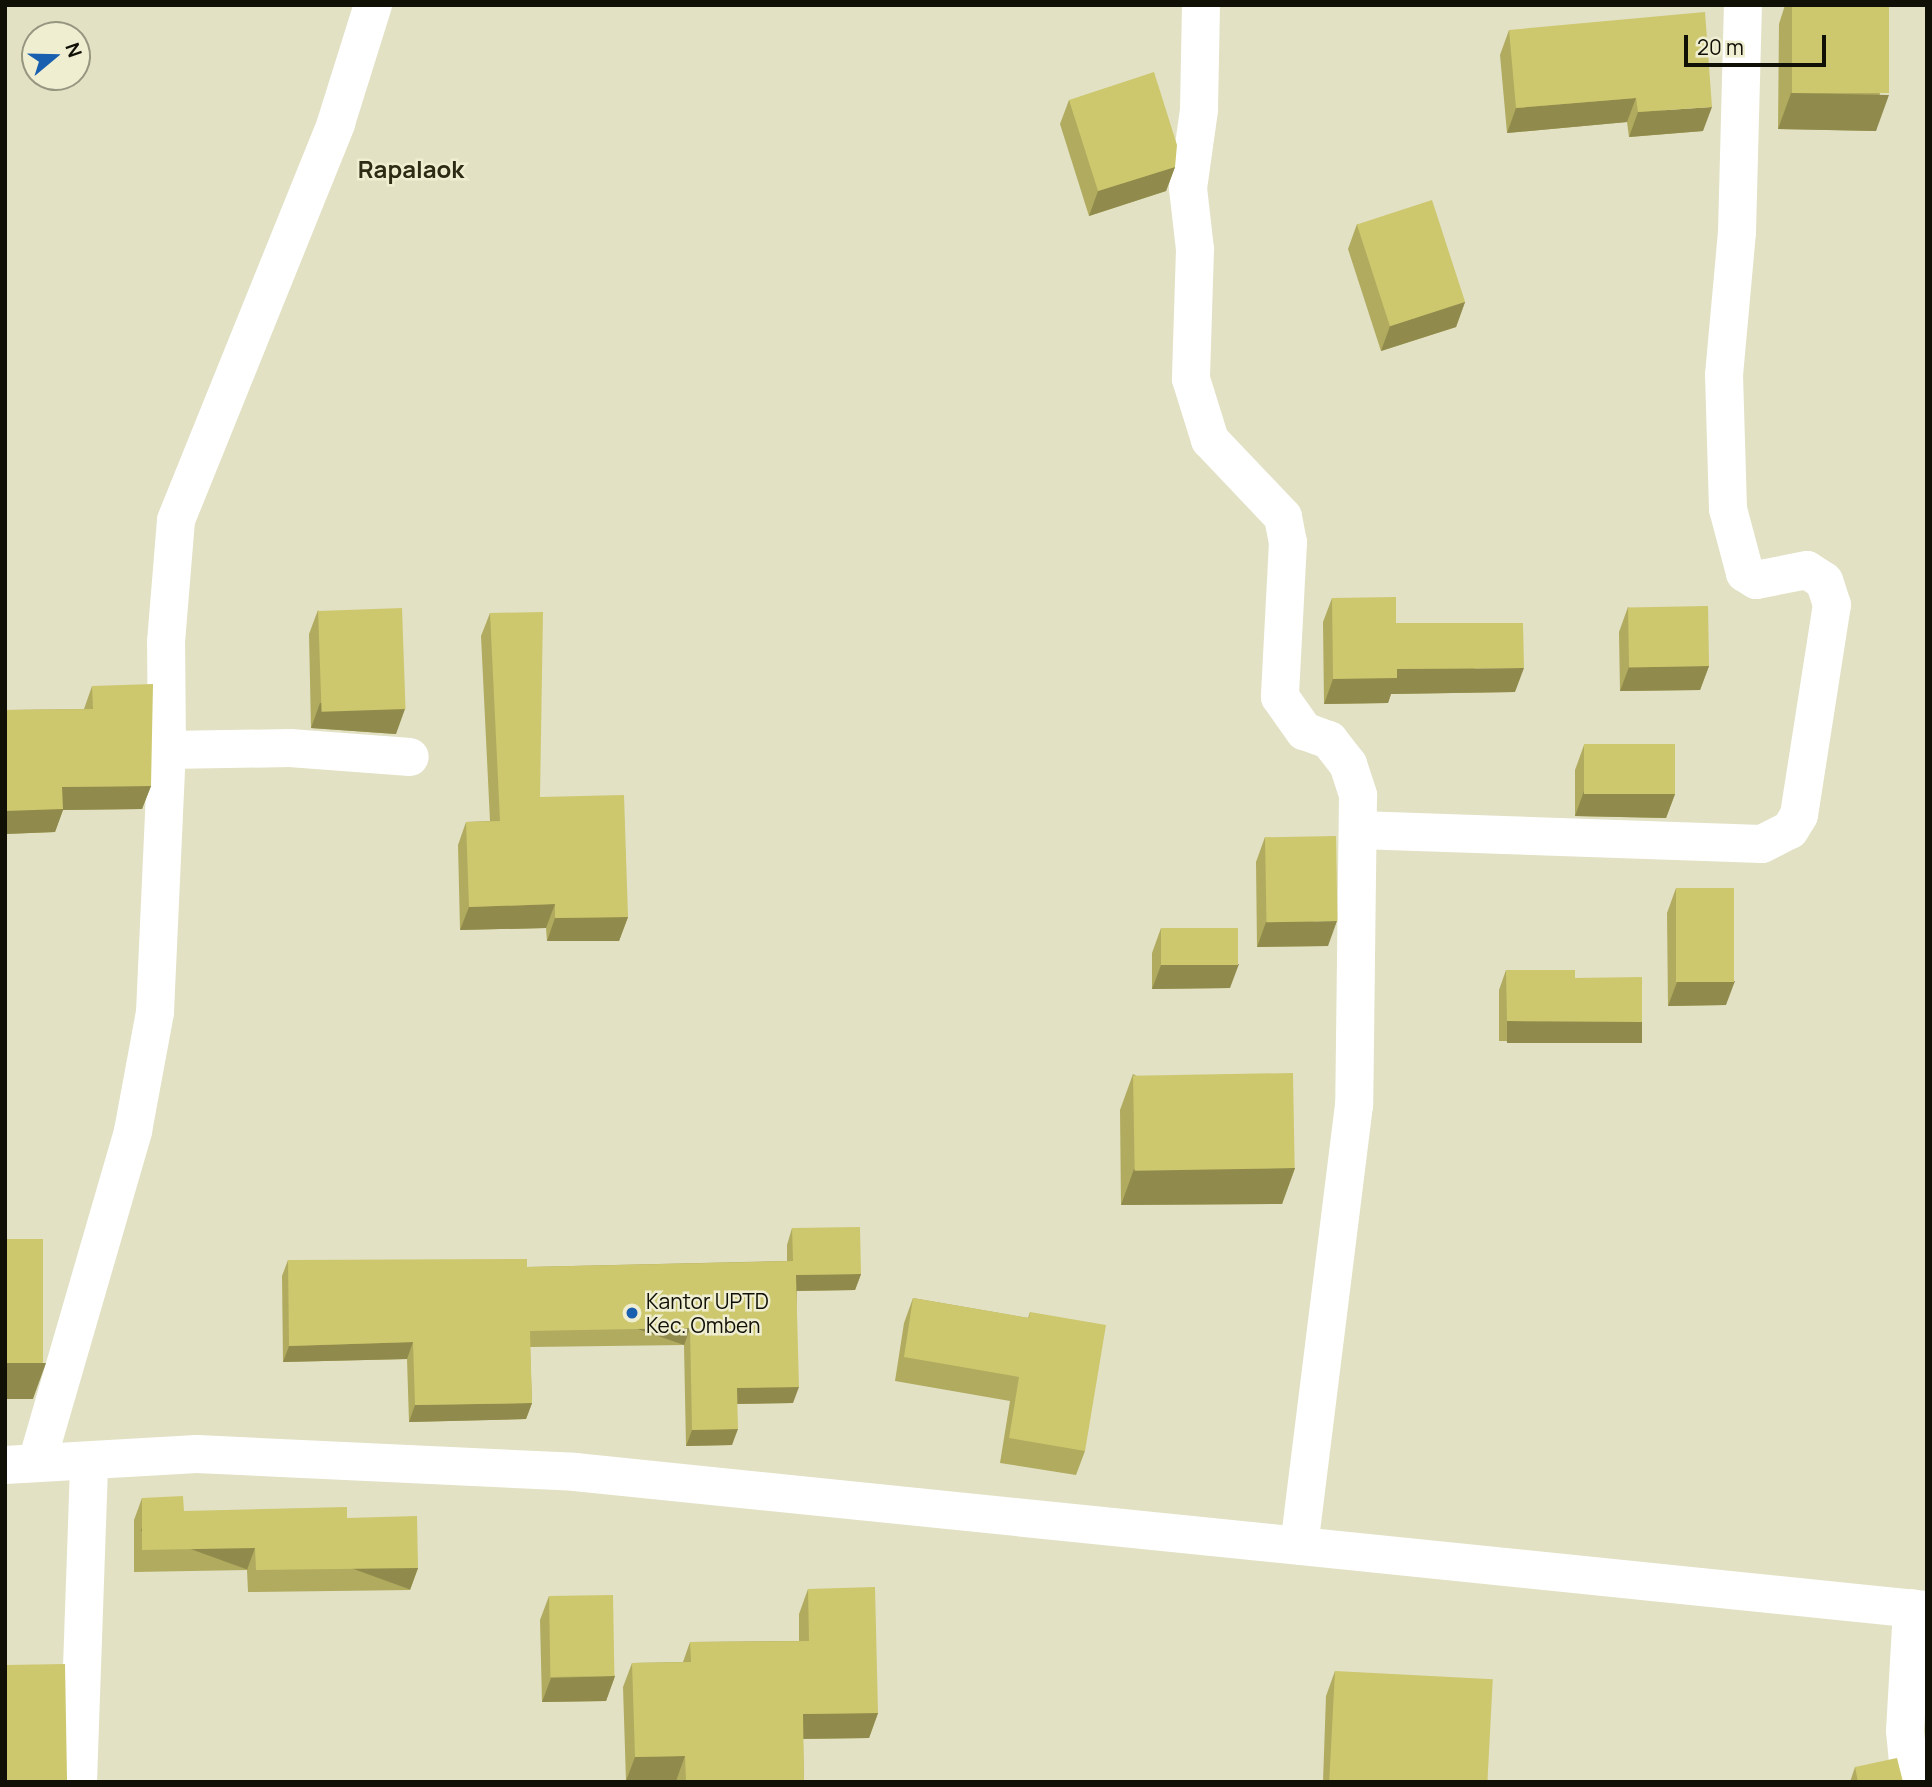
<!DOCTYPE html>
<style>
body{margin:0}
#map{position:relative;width:1932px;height:1787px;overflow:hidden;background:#e2e1c4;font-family:Manrope,sans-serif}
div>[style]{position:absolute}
.minor>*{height:38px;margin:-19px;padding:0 19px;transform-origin:19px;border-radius:19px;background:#fff}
.wall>*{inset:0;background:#b0ab5f}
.shaded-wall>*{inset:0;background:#908b4d;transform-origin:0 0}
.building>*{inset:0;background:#cdc76e;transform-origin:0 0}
.dots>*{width:19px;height:19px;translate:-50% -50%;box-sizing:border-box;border:4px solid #efeed1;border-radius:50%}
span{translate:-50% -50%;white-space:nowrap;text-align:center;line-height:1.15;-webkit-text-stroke:5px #efeed1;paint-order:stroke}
.poi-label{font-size:21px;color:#111006}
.left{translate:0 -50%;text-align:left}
.quarter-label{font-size:24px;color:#2d2b14;font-weight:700}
.frame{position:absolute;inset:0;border:7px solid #111006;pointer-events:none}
.north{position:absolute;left:21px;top:21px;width:70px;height:70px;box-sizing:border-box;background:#efeed1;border:2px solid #969580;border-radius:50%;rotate:71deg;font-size:19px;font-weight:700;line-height:28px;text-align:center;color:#111006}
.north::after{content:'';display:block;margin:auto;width:24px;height:32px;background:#195faf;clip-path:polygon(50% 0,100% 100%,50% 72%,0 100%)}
.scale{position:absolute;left:1684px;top:35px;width:142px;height:32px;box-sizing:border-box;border:4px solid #111006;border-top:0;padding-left:9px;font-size:21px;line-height:24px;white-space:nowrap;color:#111006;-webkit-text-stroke:5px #efeed1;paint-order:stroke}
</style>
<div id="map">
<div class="minor">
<div style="left:1201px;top:5px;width:105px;rotate:91.1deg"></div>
<div style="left:1199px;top:110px;width:79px;rotate:98deg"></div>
<div style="left:1188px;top:188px;width:61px;rotate:83.5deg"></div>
<div style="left:1195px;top:249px;width:130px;rotate:91.8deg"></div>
<div style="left:1191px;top:379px;width:64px;rotate:72.7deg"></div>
<div style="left:1210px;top:440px;width:106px;rotate:46.5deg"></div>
<div style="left:1283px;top:517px;width:25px;rotate:79deg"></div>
<div style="left:1288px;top:542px;width:155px;rotate:93deg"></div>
<div style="left:1280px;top:697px;width:42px;rotate:54.8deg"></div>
<div style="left:1304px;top:731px;width:27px;rotate:20deg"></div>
<div style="left:1329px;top:740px;width:31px;rotate:52deg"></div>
<div style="left:1348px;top:764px;width:33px;rotate:72deg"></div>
<div style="left:1358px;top:795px;width:310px;rotate:90.7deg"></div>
<div style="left:1354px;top:1105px;width:444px;rotate:97.1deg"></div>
<div style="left:167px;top:750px;width:108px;rotate:-90.5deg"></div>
<div style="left:166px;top:642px;width:122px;rotate:-85.3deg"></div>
<div style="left:176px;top:520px;width:428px;rotate:-68deg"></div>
<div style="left:336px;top:123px;width:124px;rotate:-72.6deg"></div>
<div style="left:1359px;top:830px;width:403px;rotate:2deg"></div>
<div style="left:1762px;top:844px;width:31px;rotate:-27deg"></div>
<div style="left:1790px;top:830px;width:17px;rotate:-59deg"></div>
<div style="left:1799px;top:815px;width:213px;rotate:-81.1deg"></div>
<div style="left:1832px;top:605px;width:25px;rotate:-108deg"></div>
<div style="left:1824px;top:581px;width:20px;rotate:-147deg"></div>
<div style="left:1807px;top:570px;width:52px;rotate:168.9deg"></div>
<div style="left:1756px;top:580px;width:13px;rotate:-148deg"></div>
<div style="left:1745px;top:573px;width:66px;rotate:-104.9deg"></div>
<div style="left:1728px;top:509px;width:134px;rotate:-91.7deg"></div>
<div style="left:1724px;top:375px;width:144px;rotate:-84.8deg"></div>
<div style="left:1737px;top:232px;width:225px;rotate:-88.5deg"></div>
<div style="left:37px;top:1462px;width:345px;rotate:-73.8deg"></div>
<div style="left:133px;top:1131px;width:121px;rotate:-79.5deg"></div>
<div style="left:155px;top:1012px;width:262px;rotate:-87.4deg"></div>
<div style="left:167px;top:750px;width:123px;rotate:-0.9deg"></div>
<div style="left:290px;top:748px;width:120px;rotate:4.3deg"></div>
<div style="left:5px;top:1465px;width:192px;rotate:-3.3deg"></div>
<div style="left:197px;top:1454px;width:378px;rotate:2.7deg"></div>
<div style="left:575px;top:1472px;width:1359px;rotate:5.83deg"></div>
<div style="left:78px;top:1782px;width:321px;rotate:-88deg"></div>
<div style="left:1910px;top:1782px;width:51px;rotate:-95.6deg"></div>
<div style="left:1905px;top:1731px;width:123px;rotate:-86.7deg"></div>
</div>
<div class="wall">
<div style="clip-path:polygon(1785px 5px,1889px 5px,1876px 131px,1778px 129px,1779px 24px)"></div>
<div style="clip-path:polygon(1509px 30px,1703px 131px,1629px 137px,1627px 122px,1507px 133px,1500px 55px)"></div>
<div style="clip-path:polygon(1069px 100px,1175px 167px,1166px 191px,1089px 216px,1060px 124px)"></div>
<div style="clip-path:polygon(1357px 224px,1465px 302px,1456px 327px,1381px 351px,1348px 249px)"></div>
<div style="clip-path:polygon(1332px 598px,1396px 623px,1515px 692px,1391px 694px,1388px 703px,1324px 704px,1323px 622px)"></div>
<div style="clip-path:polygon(1628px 607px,1709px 666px,1700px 690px,1620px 691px,1619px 632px)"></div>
<div style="clip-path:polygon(318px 610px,396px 734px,311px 728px,309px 634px)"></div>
<div style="clip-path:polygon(490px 613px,540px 797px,628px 917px,619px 941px,547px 941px,546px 928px,460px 930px,458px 845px,466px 822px,490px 821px,481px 636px)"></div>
<div style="clip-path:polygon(92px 686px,151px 786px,142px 809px,63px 810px,55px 832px,5px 834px,5px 710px,84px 709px)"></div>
<div style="clip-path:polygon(1584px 745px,1675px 794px,1666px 818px,1575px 816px,1575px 770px)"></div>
<div style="clip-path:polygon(1265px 837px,1328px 946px,1257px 947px,1256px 862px)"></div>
<div style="clip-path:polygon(1676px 888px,1726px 1005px,1668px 1006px,1667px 913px)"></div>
<div style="clip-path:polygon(1161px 928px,1230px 988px,1152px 989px,1152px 953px)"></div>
<div style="clip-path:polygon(1506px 970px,1575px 978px,1635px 1042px,1499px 1041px,1499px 990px)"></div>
<div style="clip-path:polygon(1133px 1074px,1295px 1168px,1282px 1204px,1121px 1205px,1120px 1110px)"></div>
<div style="clip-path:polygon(792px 1228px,861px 1274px,855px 1290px,797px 1291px,793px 1403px,737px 1404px,732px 1445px,686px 1446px,684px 1345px,530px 1347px,532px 1403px,526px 1419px,409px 1422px,407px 1359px,283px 1362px,282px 1276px,288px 1260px,527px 1267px,787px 1261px,787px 1245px)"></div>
<div style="clip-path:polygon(913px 1298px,1028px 1318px,1030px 1312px,1085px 1451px,1076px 1475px,1000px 1463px,1010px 1401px,895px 1381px,904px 1323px)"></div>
<div style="clip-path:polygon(142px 1498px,184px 1511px,347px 1518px,418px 1568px,410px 1590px,248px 1592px,247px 1570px,134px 1572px,134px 1520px)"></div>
<div style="clip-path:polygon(808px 1589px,878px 1713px,869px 1738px,803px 1739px,804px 1782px,626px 1781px,623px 1687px,632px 1663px,683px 1662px,690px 1642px,799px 1641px,799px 1614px)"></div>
<div style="clip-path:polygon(549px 1596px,615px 1676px,606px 1701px,542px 1702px,540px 1620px)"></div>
<div style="clip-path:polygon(1335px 1671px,1488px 1782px,1323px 1782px,1326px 1696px)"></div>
<div style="clip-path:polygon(1855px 1767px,1903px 1782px,1850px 1782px)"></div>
</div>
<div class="shaded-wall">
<div style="clip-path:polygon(1791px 93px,1889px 95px,1876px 131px,1778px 129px)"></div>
<div style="clip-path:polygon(1636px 98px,1627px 122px,1507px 133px,1516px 108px)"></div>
<div style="clip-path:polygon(1712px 107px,1703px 131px,1629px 137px,1638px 112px)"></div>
<div style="clip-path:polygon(1175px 167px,1166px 191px,1089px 216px,1098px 191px)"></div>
<div style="clip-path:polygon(1465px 302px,1456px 327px,1381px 351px,1390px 326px)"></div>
<div style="clip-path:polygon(1709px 666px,1700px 690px,1620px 691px,1629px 667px)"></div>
<div style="clip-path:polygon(1524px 668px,1515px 692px,1391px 694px,1388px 703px,1324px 704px,1333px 679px,1397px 669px)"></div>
<div style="clip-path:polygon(320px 703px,405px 709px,396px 734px,311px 728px)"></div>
<div style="clip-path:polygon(151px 786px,142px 809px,63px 810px,55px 832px,5px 834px,5px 811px,62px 787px)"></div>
<div style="clip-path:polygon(1584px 791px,1675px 794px,1666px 818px,1575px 816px)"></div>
<div style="clip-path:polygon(555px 904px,546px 928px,460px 930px,469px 907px)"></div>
<div style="clip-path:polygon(628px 917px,619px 941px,547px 941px,555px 918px)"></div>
<div style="clip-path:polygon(1337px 921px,1328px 946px,1257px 947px,1266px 922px)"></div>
<div style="clip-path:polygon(1239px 964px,1230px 988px,1152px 989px,1161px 965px)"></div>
<div style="clip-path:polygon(1735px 981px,1726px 1005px,1668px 1006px,1677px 982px)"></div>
<div style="left:1507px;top:1021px;width:135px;height:22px"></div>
<div style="clip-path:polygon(1295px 1168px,1282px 1204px,1121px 1205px,1134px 1169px)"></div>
<div style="clip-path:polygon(861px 1274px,855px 1290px,790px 1291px,796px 1275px)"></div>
<div style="left:690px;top:1328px;width:18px;height:160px;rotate:109deg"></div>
<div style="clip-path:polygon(413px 1342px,407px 1359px,283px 1362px,289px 1346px)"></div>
<div style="clip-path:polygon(5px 1363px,46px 1363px,33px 1399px,5px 1399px)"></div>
<div style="clip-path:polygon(799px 1387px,793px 1403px,731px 1404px,737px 1388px)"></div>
<div style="clip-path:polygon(532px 1403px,526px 1419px,409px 1422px,415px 1405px)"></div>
<div style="clip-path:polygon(738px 1429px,732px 1445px,686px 1446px,692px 1430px)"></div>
<div style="left:255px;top:1548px;width:23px;height:113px;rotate:110deg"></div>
<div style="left:418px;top:1568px;width:23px;height:162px;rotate:110deg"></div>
<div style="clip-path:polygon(615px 1676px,606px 1701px,542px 1702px,551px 1678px)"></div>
<div style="clip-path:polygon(878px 1713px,869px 1738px,794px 1739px,803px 1714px)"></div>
<div style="clip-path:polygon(685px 1756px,676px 1781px,626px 1781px,635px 1757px)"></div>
</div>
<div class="building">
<div style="left:1792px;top:5px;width:97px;height:88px"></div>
<div style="clip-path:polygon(1705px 12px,1712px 107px,1638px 112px,1636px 98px,1516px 108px,1509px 30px)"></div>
<div style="clip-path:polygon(1154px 72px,1177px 145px,1175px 167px,1098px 191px,1069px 100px)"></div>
<div style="left:1432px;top:200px;width:107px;height:79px;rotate:72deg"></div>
<div style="clip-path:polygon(1396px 597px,1396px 623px,1523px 623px,1524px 668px,1397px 669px,1397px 678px,1333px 679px,1332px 598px)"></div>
<div style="left:1708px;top:606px;width:60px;height:80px;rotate:89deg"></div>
<div style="left:402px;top:608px;width:101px;height:84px;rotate:88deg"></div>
<div style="clip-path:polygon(543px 612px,540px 797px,624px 795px,628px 917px,555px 918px,555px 904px,469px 907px,466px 822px,500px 821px,490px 613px)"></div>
<div style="clip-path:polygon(153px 684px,151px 786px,62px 787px,63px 809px,5px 811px,5px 710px,93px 709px,92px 686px)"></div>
<div style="left:1675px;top:744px;width:50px;height:91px;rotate:90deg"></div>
<div style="left:1336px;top:836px;width:85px;height:71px;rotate:89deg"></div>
<div style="left:1676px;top:888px;width:58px;height:94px"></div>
<div style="left:1161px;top:928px;width:77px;height:37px"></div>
<div style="clip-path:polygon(1506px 970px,1575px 970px,1575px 978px,1642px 977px,1642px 1022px,1507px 1021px)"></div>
<div style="left:1293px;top:1073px;width:95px;height:160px;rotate:89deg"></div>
<div style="clip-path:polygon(860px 1227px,861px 1274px,796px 1275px,799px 1387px,737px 1388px,738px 1429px,692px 1430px,690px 1328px,530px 1331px,532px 1403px,415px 1405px,413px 1342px,289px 1346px,288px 1260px,527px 1259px,527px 1267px,793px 1261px,792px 1228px)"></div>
<div style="left:5px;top:1239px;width:38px;height:124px"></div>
<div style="clip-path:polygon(913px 1298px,1029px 1318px,1030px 1312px,1106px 1325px,1085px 1451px,1009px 1438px,1019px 1377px,904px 1357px)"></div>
<div style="clip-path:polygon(183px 1496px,184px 1511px,347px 1507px,347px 1518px,417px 1516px,418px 1568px,256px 1570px,255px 1548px,142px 1550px,142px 1498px)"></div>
<div style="clip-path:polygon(875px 1587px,878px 1713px,803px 1714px,804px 1782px,686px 1782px,685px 1756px,635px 1757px,632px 1663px,691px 1662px,690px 1642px,809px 1641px,808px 1589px)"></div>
<div style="left:613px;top:1595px;width:81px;height:64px;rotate:89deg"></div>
<div style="left:65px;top:1664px;width:118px;height:60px;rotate:89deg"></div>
<div style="left:1335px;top:1671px;width:158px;height:111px;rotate:3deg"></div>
<div style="clip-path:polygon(1897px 1758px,1903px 1782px,1858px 1782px,1855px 1767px)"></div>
</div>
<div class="dots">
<div style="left:632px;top:1313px;background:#195faf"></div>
</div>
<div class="poi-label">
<span class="left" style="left:646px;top:1313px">Kantor UPTD<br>Kec. Omben</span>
</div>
<div class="quarter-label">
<span style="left:411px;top:169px">Rapalaok</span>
</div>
<div class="frame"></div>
<div class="north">N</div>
<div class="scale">20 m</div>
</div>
